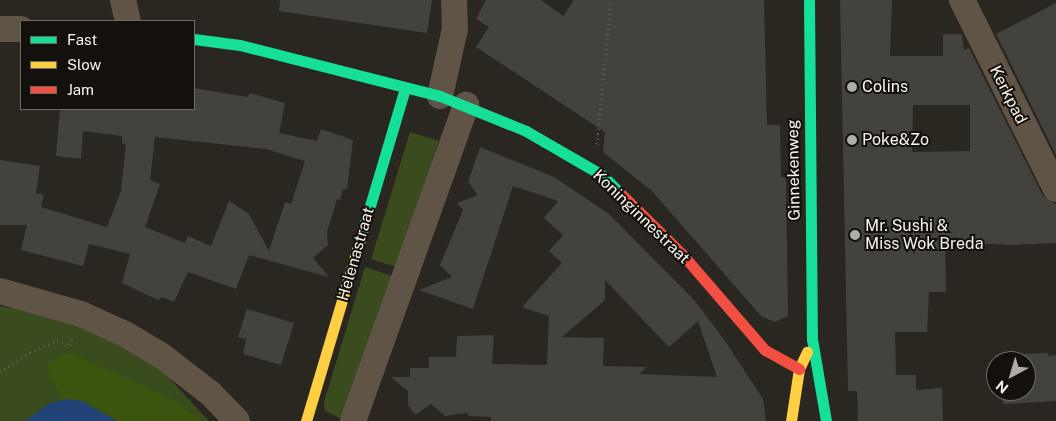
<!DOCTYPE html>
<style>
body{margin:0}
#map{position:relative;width:1056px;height:421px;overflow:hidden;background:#2a2721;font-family:"Public Sans",sans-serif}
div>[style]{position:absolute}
.green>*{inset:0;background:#3a4b1e;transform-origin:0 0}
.forest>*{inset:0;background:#3d540e}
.water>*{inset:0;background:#214377}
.building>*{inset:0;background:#44423d}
.path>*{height:3px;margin-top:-1.5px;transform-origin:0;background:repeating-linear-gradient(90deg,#665e55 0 1px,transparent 0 5px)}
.street>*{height:26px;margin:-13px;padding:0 13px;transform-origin:13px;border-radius:13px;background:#605447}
.fast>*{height:11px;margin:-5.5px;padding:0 5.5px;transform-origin:5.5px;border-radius:5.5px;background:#16e098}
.slow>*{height:11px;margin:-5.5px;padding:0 5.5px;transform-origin:5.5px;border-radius:5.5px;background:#ffcf43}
.jam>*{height:11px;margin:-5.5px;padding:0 5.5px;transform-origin:5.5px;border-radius:5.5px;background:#f24e42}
.dots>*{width:14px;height:14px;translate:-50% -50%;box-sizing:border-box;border:2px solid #14110c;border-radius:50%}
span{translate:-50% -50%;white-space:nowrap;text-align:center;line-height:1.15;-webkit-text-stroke:4px #14110c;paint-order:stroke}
.poi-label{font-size:16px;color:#f8f4ed}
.left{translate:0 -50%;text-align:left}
.street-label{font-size:16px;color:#f8f4ed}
.legend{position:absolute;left:20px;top:20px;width:175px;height:90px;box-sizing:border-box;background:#14110c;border:1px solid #6f6c66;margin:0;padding:6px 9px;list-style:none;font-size:15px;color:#f8f4ed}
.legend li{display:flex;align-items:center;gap:10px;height:25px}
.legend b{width:25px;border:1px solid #6f6c66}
.north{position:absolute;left:986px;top:351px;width:50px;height:50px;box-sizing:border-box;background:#14110c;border:1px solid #6f6c66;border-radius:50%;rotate:219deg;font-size:14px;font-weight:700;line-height:20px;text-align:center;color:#f8f4ed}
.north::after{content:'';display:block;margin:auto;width:18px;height:22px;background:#b0aca6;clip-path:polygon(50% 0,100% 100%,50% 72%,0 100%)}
</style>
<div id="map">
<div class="green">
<div style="left:410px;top:132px;width:30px;height:133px;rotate:17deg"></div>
<div style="clip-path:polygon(365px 267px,395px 277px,351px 413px,339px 418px,325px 411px,324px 402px)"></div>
<div style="clip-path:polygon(0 306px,55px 316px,110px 337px,160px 368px,209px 421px,0 421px)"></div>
</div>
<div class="forest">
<div style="clip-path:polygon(70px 353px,172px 399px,202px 421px,117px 421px,103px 411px,64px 400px,52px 382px,47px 364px)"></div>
</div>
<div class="water">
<div style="clip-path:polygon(68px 399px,82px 401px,117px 421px,25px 421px,50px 403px)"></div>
</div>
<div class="building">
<div style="clip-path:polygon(280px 0,432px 0,427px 33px,279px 11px)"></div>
<div style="clip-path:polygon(486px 0,541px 0,563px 16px,574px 0,764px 0,767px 125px,780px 125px,781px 177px,786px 177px,788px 316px,775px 322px,761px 316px,652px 191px,603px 152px,605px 132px,476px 47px,489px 27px,476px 19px)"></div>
<div style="clip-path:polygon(evenodd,840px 0,892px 0,890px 56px,943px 56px,943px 34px,962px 34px,964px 50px,969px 48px,1043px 196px,1056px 204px,1056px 243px,1013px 245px,945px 242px,946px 292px,929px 292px,927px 332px,895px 332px,896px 375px,916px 375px,916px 390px,942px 388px,943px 421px,858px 421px,857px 391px,848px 391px,840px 0,913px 105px,970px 105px,970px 151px,912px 152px,913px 105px)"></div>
<div style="clip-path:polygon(1056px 3px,1056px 155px,996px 34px)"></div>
<div style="clip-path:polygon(evenodd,194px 88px,247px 97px,250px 93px,285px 103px,279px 133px,317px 141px,321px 129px,353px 140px,347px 189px,343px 189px,340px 200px,337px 199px,327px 232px,328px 245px,313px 258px,329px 277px,249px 255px,236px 289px,188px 272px,174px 302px,161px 297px,158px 300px,122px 283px,130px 254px,89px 244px,83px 266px,21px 250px,27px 225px,0 225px,0 160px,40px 166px,36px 193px,44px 195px,41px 207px,107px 227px,121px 191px,126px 144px,122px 143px,122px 136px,83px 131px,81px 159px,56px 156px,60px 109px,194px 109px,194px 88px,155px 137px,266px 149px,305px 161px,291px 204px,285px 202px,269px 251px,249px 214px,229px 201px,211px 246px,188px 236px,185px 243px,145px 227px,160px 184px,150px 180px,155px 137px)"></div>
<div style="clip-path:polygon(evenodd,480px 147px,554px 177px,609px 214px,695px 301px,725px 341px,763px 399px,766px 421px,491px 421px,491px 417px,469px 416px,467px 413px,445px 416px,431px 404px,415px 415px,408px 405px,408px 391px,391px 377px,410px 377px,410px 368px,429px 368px,429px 357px,456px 357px,457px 336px,494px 335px,492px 364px,547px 365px,548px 336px,552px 336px,548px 335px,549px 316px,522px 307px,562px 263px,549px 251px,563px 235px,544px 218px,558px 201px,513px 186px,473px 309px,419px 290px,452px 277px,440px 265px,463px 210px,457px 203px,478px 195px,468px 182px,480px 147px,605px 280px,669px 347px,698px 321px,717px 377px,639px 374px,647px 367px,603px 366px,604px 338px,562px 337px,605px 300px,605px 280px)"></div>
<div style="clip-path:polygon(247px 309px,294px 323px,281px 365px,243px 354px,246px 339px,238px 337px)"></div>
<div style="clip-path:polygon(1048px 353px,1049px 356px,1056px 355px,1056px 401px,1003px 404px,1001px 391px,1026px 391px,1026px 361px,996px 361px,995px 355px)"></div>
</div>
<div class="path">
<div style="left:597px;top:144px;width:145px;rotate:-84.4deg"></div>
<div style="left:0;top:372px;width:36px;rotate:-34deg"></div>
<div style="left:30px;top:352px;width:29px;rotate:-22deg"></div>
<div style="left:57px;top:341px;width:14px;rotate:17deg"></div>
<div style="left:70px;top:345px;width:7px;rotate:-74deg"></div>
</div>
<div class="street">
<div style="left:123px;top:0;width:22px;rotate:77deg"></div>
<div style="left:962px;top:0;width:211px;rotate:63.6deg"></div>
<div style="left:0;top:29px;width:21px"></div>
<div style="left:440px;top:96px;width:69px;rotate:-77.4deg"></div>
<div style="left:455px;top:29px;width:29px;rotate:-92deg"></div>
<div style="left:0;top:291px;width:84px;rotate:15.9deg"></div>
<div style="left:81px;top:314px;width:48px;rotate:24.4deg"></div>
<div style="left:125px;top:334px;width:43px;rotate:30.7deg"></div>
<div style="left:162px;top:356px;width:62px;rotate:37.8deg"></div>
<div style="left:211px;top:394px;width:37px;rotate:46deg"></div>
<div style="left:353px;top:421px;width:336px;rotate:-70.3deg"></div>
</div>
<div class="fast">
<div style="left:809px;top:0;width:339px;rotate:89.5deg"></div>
<div style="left:812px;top:339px;width:83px;rotate:80.3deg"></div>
<div style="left:194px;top:39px;width:46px;rotate:7.4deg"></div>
<div style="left:240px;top:45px;width:206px;rotate:14.3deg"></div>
<div style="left:440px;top:96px;width:93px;rotate:22.1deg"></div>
<div style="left:526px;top:131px;width:88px;rotate:30.1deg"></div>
<div style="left:602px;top:175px;width:28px;rotate:45deg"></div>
<div style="left:361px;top:236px;width:154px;rotate:-73.4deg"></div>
</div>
<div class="slow">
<div style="left:306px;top:421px;width:193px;rotate:-73.4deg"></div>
<div style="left:791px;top:421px;width:53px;rotate:-81.3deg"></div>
<div style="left:799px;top:369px;width:19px;rotate:-65deg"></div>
</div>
<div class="jam">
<div style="left:622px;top:195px;width:84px;rotate:44.5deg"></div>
<div style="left:682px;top:254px;width:127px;rotate:49.2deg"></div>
<div style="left:765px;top:350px;width:39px;rotate:29deg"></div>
</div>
<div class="dots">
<div style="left:852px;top:87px;background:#b0aca6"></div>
<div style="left:852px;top:140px;background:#b0aca6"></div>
<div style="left:855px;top:235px;background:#b0aca6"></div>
</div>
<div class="poi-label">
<span class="left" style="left:862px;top:87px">Colins</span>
<span class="left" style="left:862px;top:140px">Poke&amp;Zo</span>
<span class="left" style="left:865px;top:235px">Mr. Sushi &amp;<br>Miss Wok Breda</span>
</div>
<div class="street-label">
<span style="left:1008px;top:95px;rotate:63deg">Kerkpad</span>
<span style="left:794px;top:170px;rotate:-91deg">Ginnekenweg</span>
<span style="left:641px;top:217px;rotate:44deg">Koninginnestraat</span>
<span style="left:356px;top:254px;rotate:-74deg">Helenastraat</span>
</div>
<ul class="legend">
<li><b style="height:6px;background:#16e098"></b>Fast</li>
<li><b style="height:6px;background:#ffcf43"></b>Slow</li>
<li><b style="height:6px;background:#f24e42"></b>Jam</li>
</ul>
<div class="north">N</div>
</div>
